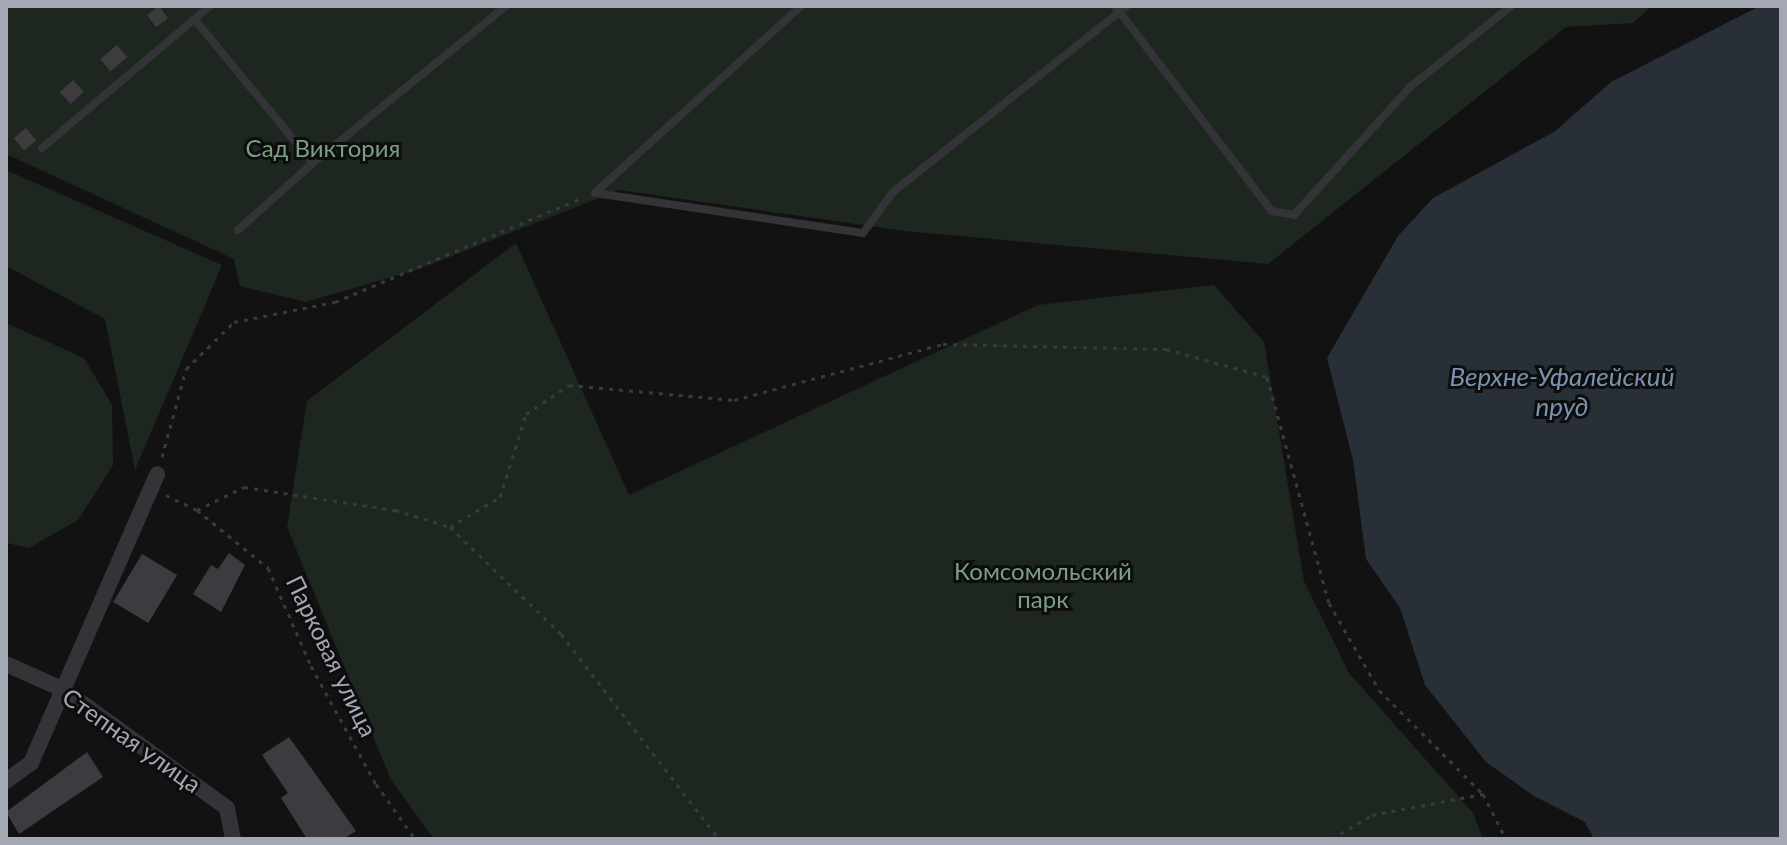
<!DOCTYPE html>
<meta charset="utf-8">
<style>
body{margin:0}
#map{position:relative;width:1787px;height:845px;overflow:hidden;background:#121213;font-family:Lato,sans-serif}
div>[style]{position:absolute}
.green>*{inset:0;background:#1e2620}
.water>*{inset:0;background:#292f37}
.building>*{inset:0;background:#3c3c40;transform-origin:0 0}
.path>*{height:3px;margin-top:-1.5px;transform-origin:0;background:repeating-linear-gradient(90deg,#393a3f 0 4px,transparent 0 10px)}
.lane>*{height:8px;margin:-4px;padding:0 4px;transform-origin:4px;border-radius:4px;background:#333338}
.street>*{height:16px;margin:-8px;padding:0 8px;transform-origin:8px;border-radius:8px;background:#333338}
span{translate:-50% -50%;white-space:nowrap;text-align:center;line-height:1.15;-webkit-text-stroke:6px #0d0d0e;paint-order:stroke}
.park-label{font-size:24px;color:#7b9f81}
.street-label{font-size:24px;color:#a4a7b4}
.water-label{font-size:26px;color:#7a91af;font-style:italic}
.frame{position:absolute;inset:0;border:8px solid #a4a7b4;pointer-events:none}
</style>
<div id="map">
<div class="green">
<div style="clip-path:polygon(6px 6px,1652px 6px,1633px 23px,1566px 27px,1268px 264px,904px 231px,619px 190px,419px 269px,306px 302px,240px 286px,234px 259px,6px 154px)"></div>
<div style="clip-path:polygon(6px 170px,222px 265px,135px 470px,105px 319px,6px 266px)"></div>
<div style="clip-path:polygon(516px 243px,629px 495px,1038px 305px,1214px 285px,1264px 342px,1304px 581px,1349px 673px,1473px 813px,1483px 839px,434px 839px,391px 780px,287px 527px,307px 401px)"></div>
<div style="clip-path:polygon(6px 323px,84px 358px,112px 405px,113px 465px,78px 520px,29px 548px,6px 543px)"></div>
</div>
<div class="water">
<div style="clip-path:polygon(1760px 6px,1781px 6px,1781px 839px,1594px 839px,1585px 822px,1534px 796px,1486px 762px,1425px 685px,1400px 608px,1366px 559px,1353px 460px,1327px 358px,1398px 236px,1433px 198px,1554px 132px,1611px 82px)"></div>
</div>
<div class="building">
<div style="left:159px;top:6px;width:15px;height:15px;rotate:53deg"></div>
<div style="left:117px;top:45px;width:16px;height:22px;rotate:50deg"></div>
<div style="left:73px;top:80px;width:16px;height:18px;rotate:47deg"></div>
<div style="left:26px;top:128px;width:16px;height:16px;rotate:50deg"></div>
<div style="clip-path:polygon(229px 553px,245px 565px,221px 612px,193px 594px,211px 565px,218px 569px)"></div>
<div style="left:142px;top:554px;width:41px;height:56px;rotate:31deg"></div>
<div style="clip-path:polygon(289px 737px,356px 831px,343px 839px,307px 839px,281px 798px,288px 793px,262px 755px)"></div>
<div style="clip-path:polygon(87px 752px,103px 777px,19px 834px,6px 812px)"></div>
</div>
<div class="path">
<div style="left:162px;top:457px;width:91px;rotate:-74.7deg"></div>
<div style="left:186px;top:369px;width:67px;rotate:-44.4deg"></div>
<div style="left:234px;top:322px;width:103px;rotate:-11.2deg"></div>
<div style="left:335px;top:302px;width:270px;rotate:-22.9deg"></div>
<div style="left:166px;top:495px;width:34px;rotate:26deg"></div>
<div style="left:197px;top:510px;width:92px;rotate:39.2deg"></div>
<div style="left:268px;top:568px;width:107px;rotate:66.3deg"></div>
<div style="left:311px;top:666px;width:135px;rotate:61.2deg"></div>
<div style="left:376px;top:784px;width:67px;rotate:54.7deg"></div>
<div style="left:197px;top:510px;width:52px;rotate:-26.1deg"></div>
<div style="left:244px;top:487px;width:153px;rotate:8.7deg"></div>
<div style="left:395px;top:510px;width:58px;rotate:17.2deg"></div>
<div style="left:450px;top:527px;width:58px;rotate:-31deg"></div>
<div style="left:500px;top:497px;width:87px;rotate:-72.6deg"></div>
<div style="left:526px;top:414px;width:52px;rotate:-34deg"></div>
<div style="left:569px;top:385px;width:166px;rotate:5.2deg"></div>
<div style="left:734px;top:400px;width:216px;rotate:-15deg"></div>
<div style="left:943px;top:344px;width:223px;rotate:1.3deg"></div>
<div style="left:1166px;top:349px;width:105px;rotate:15.5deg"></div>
<div style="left:1267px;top:377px;width:234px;rotate:74.7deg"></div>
<div style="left:1329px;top:603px;width:100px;rotate:60.1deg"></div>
<div style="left:1379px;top:690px;width:147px;rotate:45deg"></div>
<div style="left:1483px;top:794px;width:51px;rotate:62.9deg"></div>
<div style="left:450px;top:527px;width:154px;rotate:43.9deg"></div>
<div style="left:561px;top:634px;width:259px;rotate:52.4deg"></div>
<div style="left:1332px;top:839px;width:47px;rotate:-31deg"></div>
<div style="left:1372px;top:815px;width:113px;rotate:-10.7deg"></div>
</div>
<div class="lane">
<div style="left:801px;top:6px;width:278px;rotate:137.8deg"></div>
<div style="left:595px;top:193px;width:271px;rotate:8.5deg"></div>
<div style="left:863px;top:233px;width:51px;rotate:-53.8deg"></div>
<div style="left:893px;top:192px;width:299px;rotate:-38.5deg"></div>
<div style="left:1115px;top:6px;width:258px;rotate:52.6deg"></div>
<div style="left:1272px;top:211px;width:22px;rotate:10deg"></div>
<div style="left:1294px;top:215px;width:173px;rotate:-47.8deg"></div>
<div style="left:1410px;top:87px;width:129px;rotate:-38.7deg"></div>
<div style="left:195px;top:20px;width:185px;rotate:50.5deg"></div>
<div style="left:313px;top:163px;width:101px;rotate:138.2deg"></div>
<div style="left:42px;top:148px;width:220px;rotate:-40.2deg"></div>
<div style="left:313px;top:163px;width:249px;rotate:-39.1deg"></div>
</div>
<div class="street">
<div style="left:6px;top:664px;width:64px;rotate:24.1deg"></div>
<div style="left:64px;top:690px;width:201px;rotate:35.9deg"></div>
<div style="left:227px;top:808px;width:32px;rotate:79deg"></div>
<div style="left:6px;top:781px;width:31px;rotate:-36deg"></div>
<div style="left:31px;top:763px;width:315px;rotate:-66.4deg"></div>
</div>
<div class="park-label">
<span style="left:323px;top:148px">Сад Виктория</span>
<span style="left:1043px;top:585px">Комсомольский<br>парк</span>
</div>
<div class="street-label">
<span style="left:332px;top:656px;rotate:64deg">Парковая улица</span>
<span style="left:132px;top:740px;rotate:35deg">Степная улица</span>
</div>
<div class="water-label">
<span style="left:1562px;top:392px">Верхне-Уфалейский<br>пруд</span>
</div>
<div class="frame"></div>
</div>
